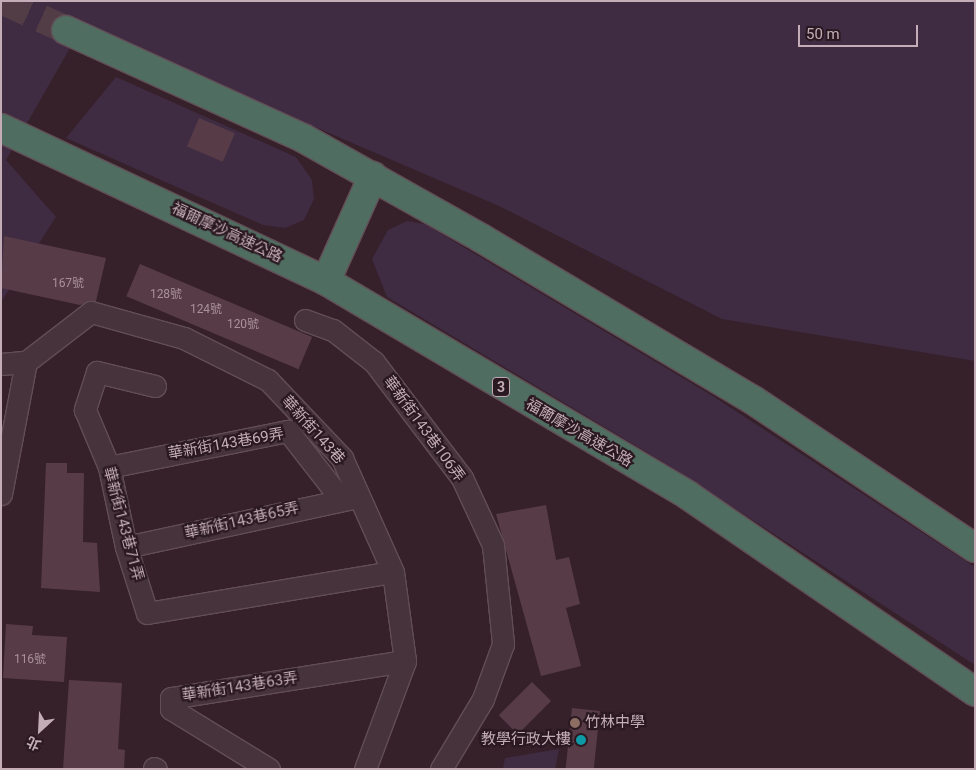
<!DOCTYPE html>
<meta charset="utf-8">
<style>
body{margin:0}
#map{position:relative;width:976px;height:770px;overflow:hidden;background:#36202a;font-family:Roboto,"Noto Sans TC",sans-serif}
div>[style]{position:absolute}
.green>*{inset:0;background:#3f2b42}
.building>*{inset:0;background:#573c48;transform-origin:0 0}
.highway-tunnel>*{height:28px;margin-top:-14px;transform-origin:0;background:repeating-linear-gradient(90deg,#523c46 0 28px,transparent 0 42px)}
.roads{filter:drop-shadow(1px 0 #624e56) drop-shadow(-1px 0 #624e56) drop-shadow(0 1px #624e56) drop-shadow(0 -1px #624e56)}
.minor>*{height:21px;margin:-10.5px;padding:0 10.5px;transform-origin:10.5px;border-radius:10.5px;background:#47333c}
.highway>*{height:28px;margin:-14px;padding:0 14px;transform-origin:14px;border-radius:14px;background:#506d61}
.dots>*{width:14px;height:14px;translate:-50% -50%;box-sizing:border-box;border:2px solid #2b1921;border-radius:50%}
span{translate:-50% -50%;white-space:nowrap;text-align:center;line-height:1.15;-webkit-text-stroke:4.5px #2b1921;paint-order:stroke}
.number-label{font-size:12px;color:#a9919a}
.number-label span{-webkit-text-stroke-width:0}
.shield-label span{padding:1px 4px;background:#2b1921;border:1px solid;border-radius:4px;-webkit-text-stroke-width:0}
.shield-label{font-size:14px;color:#c4adb6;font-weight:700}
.street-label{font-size:15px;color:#c4adb6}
.poi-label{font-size:15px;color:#c4adb6}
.left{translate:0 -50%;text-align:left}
.right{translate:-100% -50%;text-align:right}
.frame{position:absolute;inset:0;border:2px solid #c4adb6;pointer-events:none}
.north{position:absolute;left:15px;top:705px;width:50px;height:50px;-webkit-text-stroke:4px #2b1921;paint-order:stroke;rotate:205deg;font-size:14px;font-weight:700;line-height:20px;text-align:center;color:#c4adb6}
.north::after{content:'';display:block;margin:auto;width:18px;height:22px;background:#c4adb6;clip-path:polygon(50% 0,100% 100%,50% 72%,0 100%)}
.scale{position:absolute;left:798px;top:25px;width:120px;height:22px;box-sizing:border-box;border:2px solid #c4adb6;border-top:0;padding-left:6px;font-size:15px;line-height:18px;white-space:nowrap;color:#c4adb6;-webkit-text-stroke:4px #2b1921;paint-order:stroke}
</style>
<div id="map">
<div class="green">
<div style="clip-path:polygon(1px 1px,975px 1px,975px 361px,722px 319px,499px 206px,82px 27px,6px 160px,56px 217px,1px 302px)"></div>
<div style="clip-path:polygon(116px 77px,296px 157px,312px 180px,314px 199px,304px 220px,285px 228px,263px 225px,66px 138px)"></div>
<div style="clip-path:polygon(407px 221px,425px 224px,708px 393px,975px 567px,975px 665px,668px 465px,387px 297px,372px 259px,388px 230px)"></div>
<div style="clip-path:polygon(559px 749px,555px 769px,503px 769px,505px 758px)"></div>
</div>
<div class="building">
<div style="left:199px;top:118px;width:39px;height:31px;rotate:23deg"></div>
<div style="clip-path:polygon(4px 236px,106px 258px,96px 301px,80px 305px,1px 288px)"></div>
<div style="left:140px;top:264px;width:187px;height:35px;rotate:23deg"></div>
<div style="clip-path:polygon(46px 463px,67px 463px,67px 473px,84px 473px,83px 542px,97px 543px,100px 592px,41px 588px)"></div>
<div style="clip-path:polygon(546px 505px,556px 560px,569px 557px,580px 604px,566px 608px,581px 666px,541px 676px,496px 514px)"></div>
<div style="clip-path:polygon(6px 624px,33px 626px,32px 635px,67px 637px,64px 682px,3px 678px)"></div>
<div style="clip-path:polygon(69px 680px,122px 683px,118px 749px,125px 750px,124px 769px,63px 769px)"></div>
<div style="left:532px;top:682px;width:27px;height:47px;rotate:45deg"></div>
<div style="left:572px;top:708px;width:28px;height:62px;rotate:6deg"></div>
</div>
<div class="highway-tunnel">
<div style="left:3px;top:1px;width:69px;rotate:24.7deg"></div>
</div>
<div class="roads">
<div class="minor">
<div style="left:305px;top:320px;width:30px;rotate:20deg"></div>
<div style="left:333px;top:330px;width:52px;rotate:38deg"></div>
<div style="left:374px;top:362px;width:146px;rotate:52.8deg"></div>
<div style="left:462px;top:478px;width:74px;rotate:65.2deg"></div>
<div style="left:493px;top:545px;width:100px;rotate:84.2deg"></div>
<div style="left:503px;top:644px;width:59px;rotate:110deg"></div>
<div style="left:483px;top:699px;width:82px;rotate:121deg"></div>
<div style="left:26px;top:362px;width:82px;rotate:-37.6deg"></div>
<div style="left:91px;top:312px;width:97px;rotate:15.6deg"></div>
<div style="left:184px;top:338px;width:94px;rotate:26.6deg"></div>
<div style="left:268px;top:380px;width:108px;rotate:46.5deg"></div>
<div style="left:342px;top:458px;width:125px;rotate:65.9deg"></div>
<div style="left:393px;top:572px;width:90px;rotate:82.3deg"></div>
<div style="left:405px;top:661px;width:115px;rotate:110.3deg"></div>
<div style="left:1px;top:364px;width:25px;rotate:-5deg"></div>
<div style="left:155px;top:386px;width:60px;rotate:-166.4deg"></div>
<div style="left:97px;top:372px;width:40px;rotate:108deg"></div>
<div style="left:85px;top:410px;width:62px;rotate:67.2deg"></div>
<div style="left:109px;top:467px;width:82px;rotate:78deg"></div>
<div style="left:126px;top:547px;width:69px;rotate:72.3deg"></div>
<div style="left:147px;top:613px;width:249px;rotate:-9.5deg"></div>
<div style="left:109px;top:467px;width:183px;rotate:-11.4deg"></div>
<div style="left:288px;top:431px;width:86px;rotate:52.1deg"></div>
<div style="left:1px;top:494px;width:134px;rotate:-79.3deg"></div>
<div style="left:126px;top:547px;width:232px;rotate:-12.2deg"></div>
<div style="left:154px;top:768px;width:2px;rotate:27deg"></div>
<div style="left:269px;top:769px;width:115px;rotate:-148.5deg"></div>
<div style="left:171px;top:709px;width:11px;rotate:-90deg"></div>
<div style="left:171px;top:698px;width:237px;rotate:-9deg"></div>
</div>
<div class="highway">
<div style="left:66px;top:30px;width:260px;rotate:24.5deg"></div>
<div style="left:303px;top:138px;width:204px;rotate:29.3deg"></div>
<div style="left:481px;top:238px;width:317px;rotate:30.8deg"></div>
<div style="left:753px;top:400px;width:267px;rotate:33.7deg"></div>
<div style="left:1px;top:128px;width:359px;rotate:25.2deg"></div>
<div style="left:326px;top:281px;width:422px;rotate:30.6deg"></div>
<div style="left:689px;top:496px;width:347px;rotate:34.4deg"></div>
<div style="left:326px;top:281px;width:115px;rotate:-65.9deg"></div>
</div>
</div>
<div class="dots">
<div style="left:575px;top:723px;background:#8d6e63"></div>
<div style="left:581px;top:740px;background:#0f9aa8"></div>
</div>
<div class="number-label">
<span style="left:68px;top:284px">167號</span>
<span style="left:166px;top:295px">128號</span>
<span style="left:206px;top:310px">124號</span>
<span style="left:243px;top:325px">120號</span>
<span style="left:30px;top:660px">116號</span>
</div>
<div class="shield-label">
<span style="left:501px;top:387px">3</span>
</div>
<div class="street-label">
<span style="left:227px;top:233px;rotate:25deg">福爾摩沙高速公路</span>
<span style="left:424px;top:429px;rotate:54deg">華新街143巷106弄</span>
<span style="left:313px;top:430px;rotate:48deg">華新街143巷</span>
<span style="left:579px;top:433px;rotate:30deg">福爾摩沙高速公路</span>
<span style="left:226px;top:444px;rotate:-10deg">華新街143巷69弄</span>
<span style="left:242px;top:521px;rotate:-13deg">華新街143巷65弄</span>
<span style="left:123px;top:524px;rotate:75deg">華新街143巷71弄</span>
<span style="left:240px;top:687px;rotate:-9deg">華新街143巷63弄</span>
</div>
<div class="poi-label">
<span class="left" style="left:585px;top:723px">竹林中學</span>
<span class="right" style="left:571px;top:740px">教學行政大樓</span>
</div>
<div class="frame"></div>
<div class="north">北</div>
<div class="scale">50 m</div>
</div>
